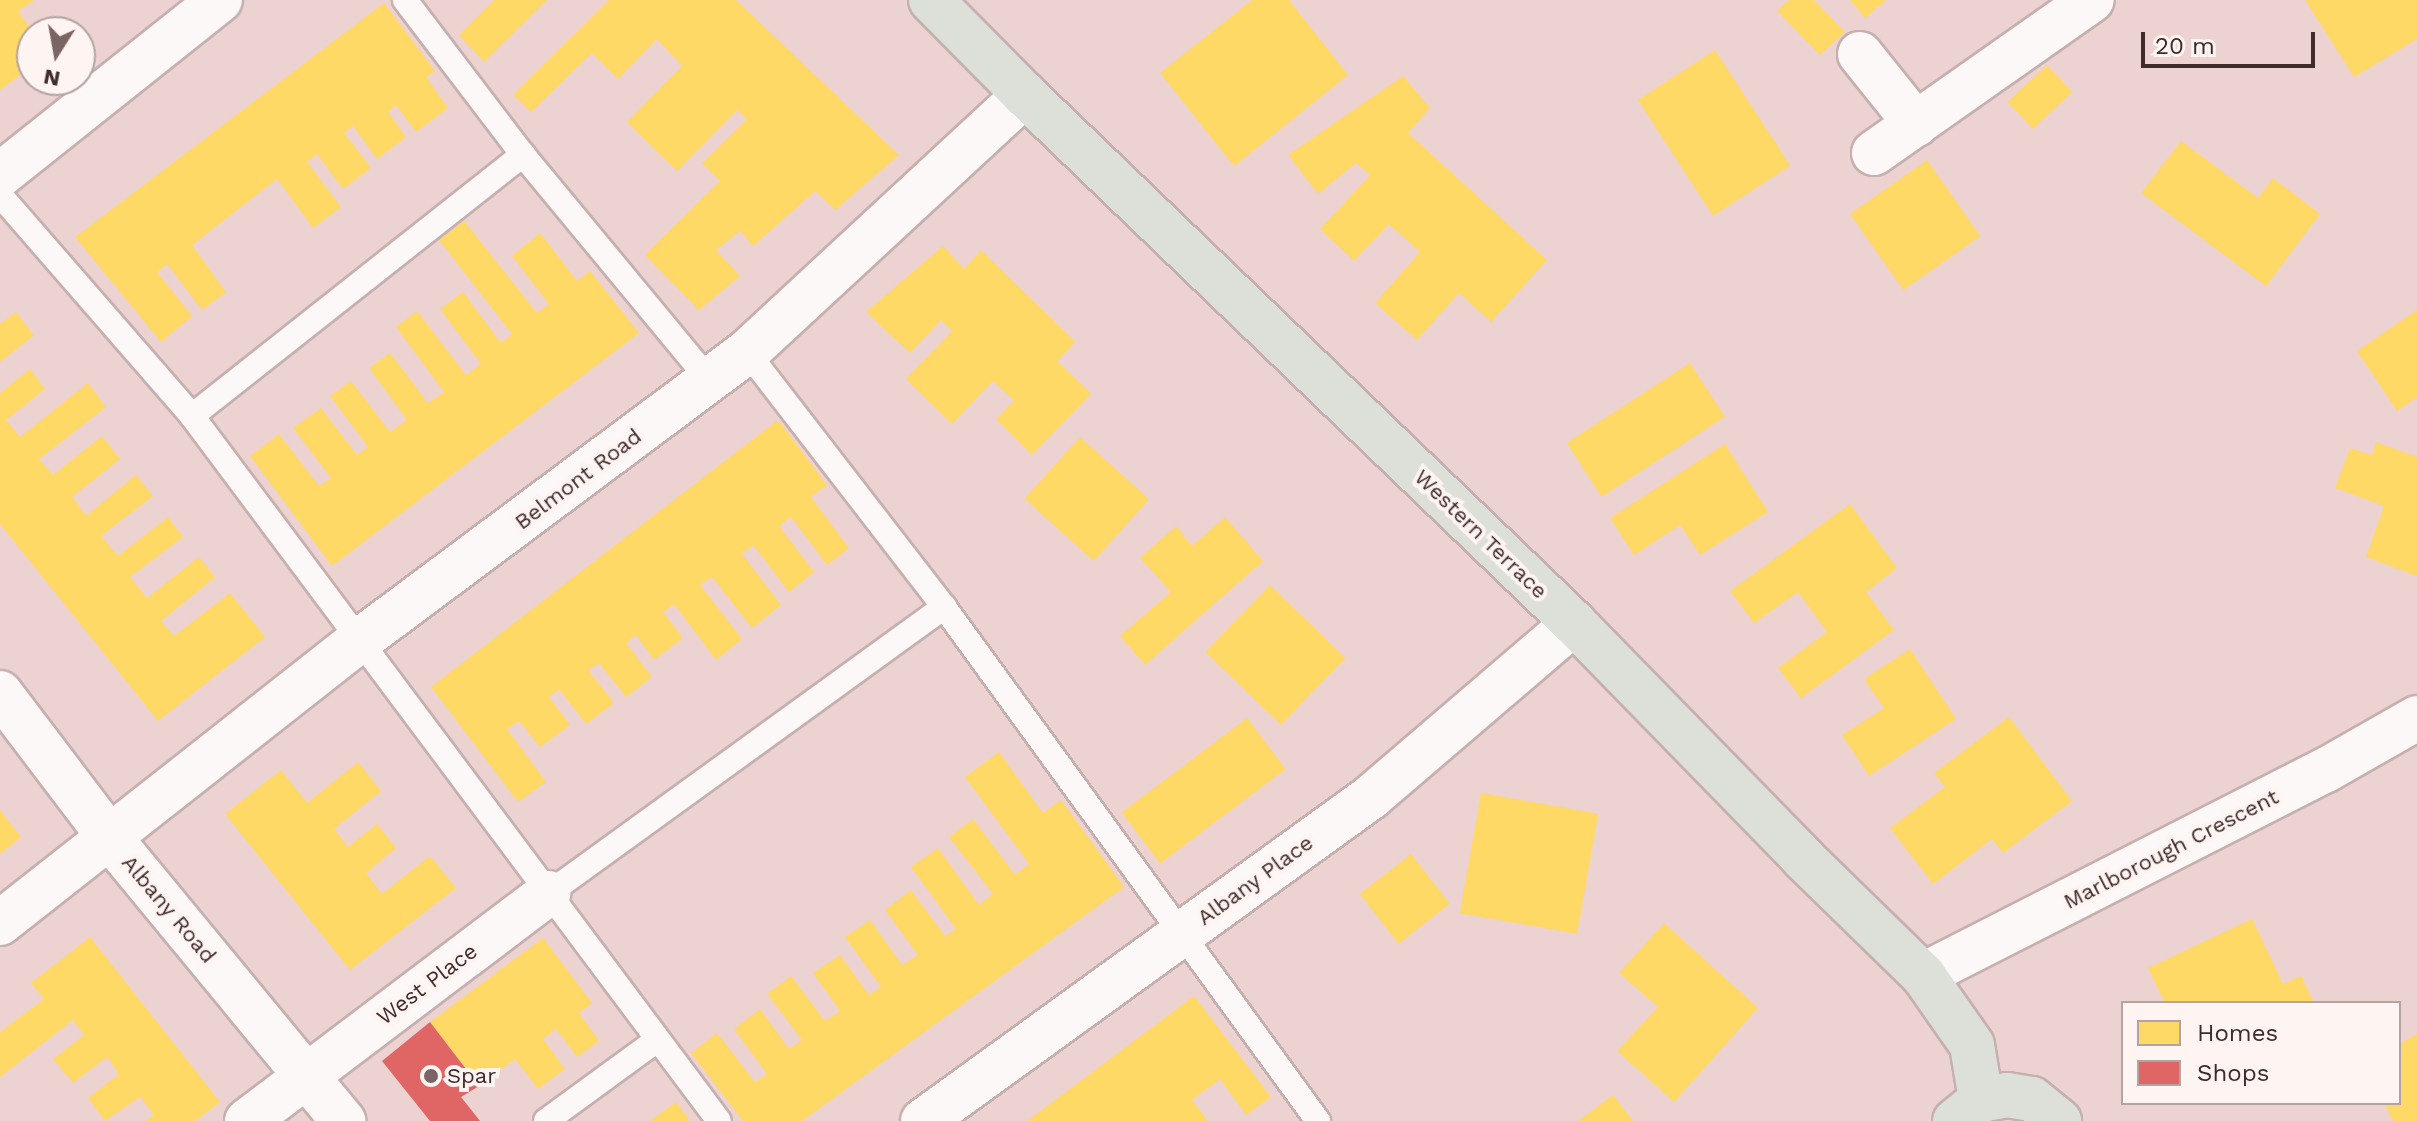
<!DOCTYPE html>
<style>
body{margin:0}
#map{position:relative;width:2417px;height:1121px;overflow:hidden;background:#ecd2d0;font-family:"Work Sans",sans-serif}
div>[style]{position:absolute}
.homes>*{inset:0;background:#ffd966;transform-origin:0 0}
.shops>*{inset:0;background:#e06666}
.roads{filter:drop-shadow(2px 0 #c5b0af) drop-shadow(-2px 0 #c5b0af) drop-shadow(0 2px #c5b0af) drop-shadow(0 -2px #c5b0af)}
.service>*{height:24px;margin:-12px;padding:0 12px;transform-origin:12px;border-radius:12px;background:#fcf8f8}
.minor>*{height:44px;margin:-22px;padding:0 22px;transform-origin:22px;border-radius:22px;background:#fcf8f8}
.primary>*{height:44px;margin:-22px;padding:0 22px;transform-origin:22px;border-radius:22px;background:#dde0d9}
.dots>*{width:22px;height:22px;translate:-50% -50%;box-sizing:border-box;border:4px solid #fef4f2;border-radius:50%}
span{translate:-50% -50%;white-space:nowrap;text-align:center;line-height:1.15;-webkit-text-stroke:8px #fef4f2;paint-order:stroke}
.street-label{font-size:22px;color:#3e2b2a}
.poi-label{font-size:22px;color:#3e2b2a}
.left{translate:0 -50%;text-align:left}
.legend{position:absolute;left:2121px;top:1001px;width:280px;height:104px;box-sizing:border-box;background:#fef4f2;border:2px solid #b1a4a2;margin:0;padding:10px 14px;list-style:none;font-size:24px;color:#3e2b2a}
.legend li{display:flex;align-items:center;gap:16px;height:40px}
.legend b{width:40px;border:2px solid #b1a4a2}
.north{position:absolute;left:16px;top:16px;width:80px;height:80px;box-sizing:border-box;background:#fef4f2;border:2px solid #b1a4a2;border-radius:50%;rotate:191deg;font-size:22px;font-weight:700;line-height:32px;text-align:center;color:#3e2b2a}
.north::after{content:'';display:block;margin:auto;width:28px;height:36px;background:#7b6564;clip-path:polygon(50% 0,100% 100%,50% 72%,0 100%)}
.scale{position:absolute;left:2141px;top:32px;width:174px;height:36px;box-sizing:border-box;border:4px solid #3e2b2a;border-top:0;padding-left:10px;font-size:24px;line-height:28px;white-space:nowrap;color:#3e2b2a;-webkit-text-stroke:6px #fef4f2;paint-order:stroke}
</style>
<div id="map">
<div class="homes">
<div style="clip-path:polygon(0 0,34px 0,18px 11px,33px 32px,32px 66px,0 90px)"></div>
<div style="clip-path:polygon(494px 0,547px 0,484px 62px,459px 35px)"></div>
<div style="clip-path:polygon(609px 0,736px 0,899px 155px,835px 210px,815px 191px,753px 246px,740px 231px,716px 250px,740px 276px,699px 310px,645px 255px,720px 181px,702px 163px,747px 119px,737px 110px,677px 171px,627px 122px,682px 66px,657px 39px,618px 79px,592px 53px,531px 112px,513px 95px)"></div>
<div style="clip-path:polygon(1252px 0,1289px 0,1348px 75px,1234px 166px,1160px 73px)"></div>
<div style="clip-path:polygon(1789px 0,1814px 0,1845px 32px,1820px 55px,1777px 11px)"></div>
<div style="clip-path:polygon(1850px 0,1886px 0,1865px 18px)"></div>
<div style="clip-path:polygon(2305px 0,2417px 0,2417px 39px,2354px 77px)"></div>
<div style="clip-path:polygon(384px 3px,435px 71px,426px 77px,448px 108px,416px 132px,396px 105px,388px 112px,406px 137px,377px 159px,353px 126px,344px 133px,371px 168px,343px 189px,317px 154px,307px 162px,341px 207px,313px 228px,277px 179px,192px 245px,226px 292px,202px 310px,167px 264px,157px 272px,192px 316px,161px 342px,75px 237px)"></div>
<div style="left:1715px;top:50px;width:138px;height:92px;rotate:57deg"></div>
<div style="left:2047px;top:65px;width:37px;height:54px;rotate:47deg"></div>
<div style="clip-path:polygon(1403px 76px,1430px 108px,1408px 133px,1547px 260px,1491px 322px,1459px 293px,1417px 340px,1375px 303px,1420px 252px,1389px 224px,1354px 261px,1320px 229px,1370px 175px,1356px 163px,1318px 194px,1288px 155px)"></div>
<div style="clip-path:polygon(2181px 141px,2258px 198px,2273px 178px,2320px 214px,2266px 286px,2141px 193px)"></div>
<div style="left:1927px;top:160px;width:93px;height:94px;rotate:55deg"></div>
<div style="clip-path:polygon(464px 221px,537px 313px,549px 304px,512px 256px,540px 233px,577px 281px,590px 271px,639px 333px,332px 566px,250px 456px,279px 434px,319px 486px,331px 478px,293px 428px,321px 408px,357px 455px,368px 447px,330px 396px,351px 381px,390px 432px,407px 420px,369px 368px,390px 353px,428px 403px,444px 392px,396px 327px,417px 311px,466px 375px,481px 364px,440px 309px,463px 292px,501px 343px,512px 334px,439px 240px)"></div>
<div style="clip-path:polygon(943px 246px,964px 269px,981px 250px,1075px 342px,1057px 361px,1091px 394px,1032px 455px,996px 419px,1014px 401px,993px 381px,952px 424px,906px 379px,952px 331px,941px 320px,910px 353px,866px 312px)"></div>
<div style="clip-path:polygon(2417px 310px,2417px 397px,2397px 411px,2357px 351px)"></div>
<div style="clip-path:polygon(16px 312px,34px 335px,0 362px,0 324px)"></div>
<div style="left:1690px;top:363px;width:64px;height:147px;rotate:57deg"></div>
<div style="clip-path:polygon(30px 369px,45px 389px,6px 420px,20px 437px,88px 383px,106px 407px,39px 459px,53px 475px,102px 436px,120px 459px,72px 497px,86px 516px,136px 475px,153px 496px,101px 536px,118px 556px,168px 517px,183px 537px,130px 577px,147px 598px,199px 557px,215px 577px,161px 621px,174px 636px,230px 593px,265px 637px,158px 721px,0 524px,0 393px)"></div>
<div style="clip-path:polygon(778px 420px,827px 485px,811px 497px,849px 548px,827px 565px,791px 517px,779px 526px,814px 572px,789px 592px,753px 545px,742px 554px,781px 605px,752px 628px,712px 577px,700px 585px,742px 639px,716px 660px,674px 604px,663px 612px,683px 638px,654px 660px,636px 635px,626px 643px,652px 677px,626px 697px,599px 663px,588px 670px,614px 703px,586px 724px,559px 689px,549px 697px,570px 725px,540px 747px,519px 721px,507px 729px,546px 782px,518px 802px,431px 687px)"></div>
<div style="left:1080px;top:437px;width:93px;height:83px;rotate:42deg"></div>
<div style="clip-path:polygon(2376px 442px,2417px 457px,2417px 576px,2366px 557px,2384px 506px,2335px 488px,2350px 448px,2372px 455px)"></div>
<div style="clip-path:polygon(1725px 444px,1768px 512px,1700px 555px,1680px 525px,1634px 555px,1610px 518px)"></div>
<div style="clip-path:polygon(1850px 504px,1897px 568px,1866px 592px,1894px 630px,1801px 698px,1778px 668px,1827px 632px,1798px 592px,1754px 623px,1730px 591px)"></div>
<div style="clip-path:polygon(1225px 517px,1263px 561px,1145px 665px,1120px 636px,1171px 592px,1140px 558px,1176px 526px,1192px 546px)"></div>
<div style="left:1270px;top:585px;width:105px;height:93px;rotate:44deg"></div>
<div style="clip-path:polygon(1910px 649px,1956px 719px,1869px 776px,1842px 735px,1884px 708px,1864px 679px)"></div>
<div style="clip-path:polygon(2009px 717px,2072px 801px,2003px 853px,1992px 839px,1933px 884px,1890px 828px,1945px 787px,1934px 773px)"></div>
<div style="left:1247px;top:718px;width:64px;height:157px;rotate:53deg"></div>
<div style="clip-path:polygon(999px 752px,1043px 813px,1061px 800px,1124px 887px,802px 1121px,743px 1121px,691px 1053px,717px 1033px,755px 1082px,767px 1074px,734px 1029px,760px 1009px,789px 1049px,802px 1040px,767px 994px,791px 976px,825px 1021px,840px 1011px,813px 973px,840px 955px,869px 995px,881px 987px,845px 937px,870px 920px,902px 965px,918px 955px,885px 910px,911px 890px,945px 936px,956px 929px,911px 867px,938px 848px,979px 905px,993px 894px,949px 837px,973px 819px,1015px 875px,1029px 864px,965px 777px)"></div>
<div style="clip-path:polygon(358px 762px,381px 791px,334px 829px,348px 847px,377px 824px,396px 848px,366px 873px,382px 894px,430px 856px,456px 888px,350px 970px,225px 814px,281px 770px,307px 803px)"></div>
<div style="left:1481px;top:793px;width:119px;height:122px;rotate:10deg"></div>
<div style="clip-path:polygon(0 810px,21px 837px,0 854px)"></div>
<div style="left:1411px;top:854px;width:63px;height:65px;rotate:52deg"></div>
<div style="clip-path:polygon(2252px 919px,2283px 984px,2301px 976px,2314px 1003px,2165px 1003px,2148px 968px)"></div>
<div style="clip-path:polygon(1664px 923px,1758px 1008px,1674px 1102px,1617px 1051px,1658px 1007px,1619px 973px)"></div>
<div style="clip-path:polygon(90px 937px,220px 1102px,195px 1121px,145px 1121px,154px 1115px,140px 1097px,105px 1121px,88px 1098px,119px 1074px,107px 1057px,73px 1083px,53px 1059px,84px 1035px,73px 1020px,0 1077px,0 1032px,44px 999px,31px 983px)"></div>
<div style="clip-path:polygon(543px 938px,592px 1003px,579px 1013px,599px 1041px,577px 1057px,556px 1029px,543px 1039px,565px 1069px,538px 1089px,515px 1059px,479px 1086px,430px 1022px)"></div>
<div style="clip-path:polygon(1194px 996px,1271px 1097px,1246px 1115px,1220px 1079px,1192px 1100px,1208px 1121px,1027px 1121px)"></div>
<div style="clip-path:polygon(2417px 1034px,2417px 1121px,2393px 1121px,2384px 1103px,2399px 1103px,2399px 1044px)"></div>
<div style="clip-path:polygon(1613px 1095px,1633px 1121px,1578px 1121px)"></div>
<div style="clip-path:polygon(676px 1102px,690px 1121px,650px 1121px)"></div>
</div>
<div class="shops">
<div style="clip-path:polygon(430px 1022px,479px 1086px,461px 1097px,480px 1121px,430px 1121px,382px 1061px)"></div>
</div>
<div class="roads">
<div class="service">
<div style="left:405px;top:0;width:195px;rotate:52.7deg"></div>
<div style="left:523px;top:155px;width:293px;rotate:50.4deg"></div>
<div style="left:0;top:195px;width:293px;rotate:49deg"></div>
<div style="left:192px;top:416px;width:880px;rotate:53.22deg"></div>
<div style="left:747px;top:352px;width:322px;rotate:52.3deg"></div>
<div style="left:944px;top:607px;width:636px;rotate:53.96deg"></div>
<div style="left:192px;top:416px;width:422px;rotate:-38.3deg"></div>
<div style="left:549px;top:893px;width:488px;rotate:-35.9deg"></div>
<div style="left:546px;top:1121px;width:137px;rotate:-36.1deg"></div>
</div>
<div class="minor">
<div style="left:1860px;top:54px;width:90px;rotate:51.3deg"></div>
<div style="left:1874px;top:153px;width:266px;rotate:-35.1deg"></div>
<div style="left:0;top:175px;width:281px;rotate:-38.5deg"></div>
<div style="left:0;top:693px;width:182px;rotate:52.8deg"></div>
<div style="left:110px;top:838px;width:367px;rotate:50.5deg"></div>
<div style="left:0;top:923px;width:457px;rotate:-38.2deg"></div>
<div style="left:359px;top:641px;width:484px;rotate:-36.7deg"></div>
<div style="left:747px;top:352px;width:379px;rotate:-42.8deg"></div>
<div style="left:1923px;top:975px;width:452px;rotate:-27deg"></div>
<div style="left:2326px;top:770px;width:105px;rotate:-29.7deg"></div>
<div style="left:247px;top:1121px;width:378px;rotate:-37.1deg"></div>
<div style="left:923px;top:1121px;width:553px;rotate:-35.87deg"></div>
<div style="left:1371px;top:797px;width:267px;rotate:-40.6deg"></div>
</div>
<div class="primary">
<div style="left:931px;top:0;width:134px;rotate:45.3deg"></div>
<div style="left:1025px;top:95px;width:762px;rotate:43.88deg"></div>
<div style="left:1574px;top:623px;width:328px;rotate:45.7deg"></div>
<div style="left:1803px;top:858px;width:168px;rotate:44.3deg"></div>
<div style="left:1923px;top:975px;width:85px;rotate:55deg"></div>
<div style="left:1972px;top:1045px;width:56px;rotate:80.7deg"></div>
<div style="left:1955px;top:1121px;width:33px;rotate:-39deg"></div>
<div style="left:1981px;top:1100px;width:26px;rotate:-11deg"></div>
<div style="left:2007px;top:1095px;width:25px;rotate:9deg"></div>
<div style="left:2032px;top:1099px;width:35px;rotate:39deg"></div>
</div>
</div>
<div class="dots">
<div style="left:431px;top:1076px;background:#7b6564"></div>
</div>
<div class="street-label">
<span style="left:578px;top:479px;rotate:-37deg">Belmont Road</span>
<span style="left:1481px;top:534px;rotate:44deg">Western Terrace</span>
<span style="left:2171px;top:849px;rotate:-27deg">Marlborough Crescent</span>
<span style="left:1255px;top:880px;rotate:-36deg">Albany Place</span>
<span style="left:169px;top:909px;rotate:50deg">Albany Road</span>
<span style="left:427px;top:984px;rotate:-37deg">West Place</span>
</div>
<div class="poi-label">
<span class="left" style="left:447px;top:1076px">Spar</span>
</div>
<ul class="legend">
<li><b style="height:22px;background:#ffd966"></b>Homes</li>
<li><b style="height:22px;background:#e06666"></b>Shops</li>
</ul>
<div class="north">N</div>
<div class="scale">20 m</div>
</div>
